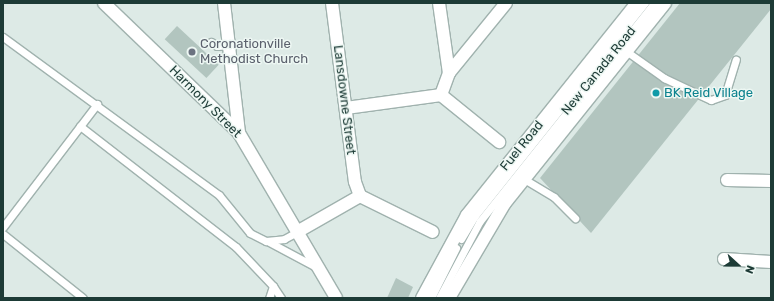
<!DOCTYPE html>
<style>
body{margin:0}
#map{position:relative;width:774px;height:301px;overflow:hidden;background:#ddeae6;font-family:Rubik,sans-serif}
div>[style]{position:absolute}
.building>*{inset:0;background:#b2c5bf;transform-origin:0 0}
.roads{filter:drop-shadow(1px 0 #a0b2ae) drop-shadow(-1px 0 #a0b2ae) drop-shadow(0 1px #a0b2ae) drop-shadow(0 -1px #a0b2ae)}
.lane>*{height:7px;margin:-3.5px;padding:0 3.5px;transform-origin:3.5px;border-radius:3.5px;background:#fff}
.street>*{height:12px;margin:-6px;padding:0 6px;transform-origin:6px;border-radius:6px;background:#fff}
.secondary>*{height:12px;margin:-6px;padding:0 6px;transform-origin:6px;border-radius:6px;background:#fff}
.dots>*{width:11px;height:11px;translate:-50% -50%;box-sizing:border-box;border:2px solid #edf7f3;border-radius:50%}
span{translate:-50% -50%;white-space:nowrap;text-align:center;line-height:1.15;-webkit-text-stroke:3px #edf7f3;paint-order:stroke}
.worship-label{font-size:13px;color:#5b616d}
.left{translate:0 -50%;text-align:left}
.street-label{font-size:13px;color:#1d3b36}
.culture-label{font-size:13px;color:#0d838f}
.frame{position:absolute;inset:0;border:4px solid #1d3b36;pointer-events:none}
.north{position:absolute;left:718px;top:245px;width:40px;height:40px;-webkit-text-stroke:3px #edf7f3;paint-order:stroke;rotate:111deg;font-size:11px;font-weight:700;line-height:16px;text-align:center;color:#1d3b36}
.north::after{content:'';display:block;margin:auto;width:14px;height:18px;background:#1d3b36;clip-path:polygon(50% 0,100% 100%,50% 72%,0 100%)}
</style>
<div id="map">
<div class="building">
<div style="clip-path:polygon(680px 3px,771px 3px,771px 9px,591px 233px,540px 178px)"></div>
<div style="left:177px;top:26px;width:57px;height:18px;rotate:43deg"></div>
<div style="clip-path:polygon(396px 278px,413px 287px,408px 298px,387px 298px)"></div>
</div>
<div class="roads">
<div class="lane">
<div style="left:3px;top:37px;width:268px;rotate:36.2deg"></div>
<div style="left:219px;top:195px;width:49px;rotate:50.8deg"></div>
<div style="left:250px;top:233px;width:18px;rotate:27deg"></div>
<div style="left:266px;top:241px;width:18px;rotate:-6deg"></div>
<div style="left:284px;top:239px;width:15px;rotate:-28deg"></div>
<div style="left:211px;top:42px;width:7px;rotate:34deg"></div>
<div style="left:217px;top:46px;width:12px;rotate:-5deg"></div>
<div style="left:626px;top:51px;width:47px;rotate:35.4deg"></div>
<div style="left:664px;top:78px;width:52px;rotate:25.1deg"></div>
<div style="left:711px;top:100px;width:15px;rotate:-20deg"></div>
<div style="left:725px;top:95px;width:37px;rotate:-73deg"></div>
<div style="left:80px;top:126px;width:197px;rotate:37.8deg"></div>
<div style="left:236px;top:247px;width:54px;rotate:46.5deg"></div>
<div style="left:273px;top:286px;width:13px;rotate:108deg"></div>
<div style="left:524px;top:179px;width:35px;rotate:31deg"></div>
<div style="left:554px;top:197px;width:30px;rotate:45deg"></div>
<div style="left:3px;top:227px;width:155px;rotate:-52.6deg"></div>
<div style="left:3px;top:234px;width:102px;rotate:38.7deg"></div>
<div style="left:461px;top:239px;width:26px;rotate:-59deg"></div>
<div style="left:474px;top:217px;width:274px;rotate:-51.4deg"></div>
<div style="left:269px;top:242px;width:51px;rotate:28.1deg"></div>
<div style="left:273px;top:286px;width:14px;rotate:56deg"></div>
<div style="left:431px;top:298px;width:56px;rotate:-63.4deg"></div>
<div style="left:439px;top:298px;width:87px;rotate:-62deg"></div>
<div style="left:480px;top:221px;width:279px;rotate:-51.4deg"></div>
</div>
<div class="street">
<div style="left:104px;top:3px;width:187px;rotate:43.9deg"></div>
<div style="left:239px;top:133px;width:191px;rotate:59.5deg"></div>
<div style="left:224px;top:3px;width:131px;rotate:83.4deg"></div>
<div style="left:332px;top:3px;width:180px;rotate:82.7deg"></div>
<div style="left:355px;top:182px;width:15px;rotate:70deg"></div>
<div style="left:439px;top:3px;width:71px;rotate:81.9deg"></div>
<div style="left:449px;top:73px;width:23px;rotate:110deg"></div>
<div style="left:449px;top:73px;width:90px;rotate:-50.8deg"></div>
<div style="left:346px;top:108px;width:96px;rotate:-7.8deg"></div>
<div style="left:441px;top:95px;width:75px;rotate:39deg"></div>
<div style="left:727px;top:180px;width:44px;rotate:1.3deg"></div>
<div style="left:297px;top:232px;width:73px;rotate:-29.7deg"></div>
<div style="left:360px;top:196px;width:81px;rotate:26.3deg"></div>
<div style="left:724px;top:259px;width:47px;rotate:3.7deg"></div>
</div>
<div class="secondary">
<div style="left:422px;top:298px;width:94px;rotate:-61.5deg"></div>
<div style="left:467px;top:215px;width:272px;rotate:-51.3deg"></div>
<div style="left:449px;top:298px;width:110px;rotate:-59.5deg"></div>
<div style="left:505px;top:203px;width:256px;rotate:-51.3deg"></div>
</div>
</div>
<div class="dots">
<div style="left:192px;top:52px;background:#6b7280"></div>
<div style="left:656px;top:93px;background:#0f9aa8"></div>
</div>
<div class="worship-label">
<span class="left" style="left:200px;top:52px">Coronationville<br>Methodist Church</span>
</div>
<div class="street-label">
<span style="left:599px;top:71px;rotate:-51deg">New Canada Road</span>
<span style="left:344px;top:100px;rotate:83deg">Lansdowne Street</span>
<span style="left:205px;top:102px;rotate:45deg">Harmony Street</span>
<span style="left:522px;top:146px;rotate:-51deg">Fuel Road</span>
</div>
<div class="culture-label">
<span class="left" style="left:664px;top:93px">BK Reid Village</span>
</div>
<div class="frame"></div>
<div class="north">N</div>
</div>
